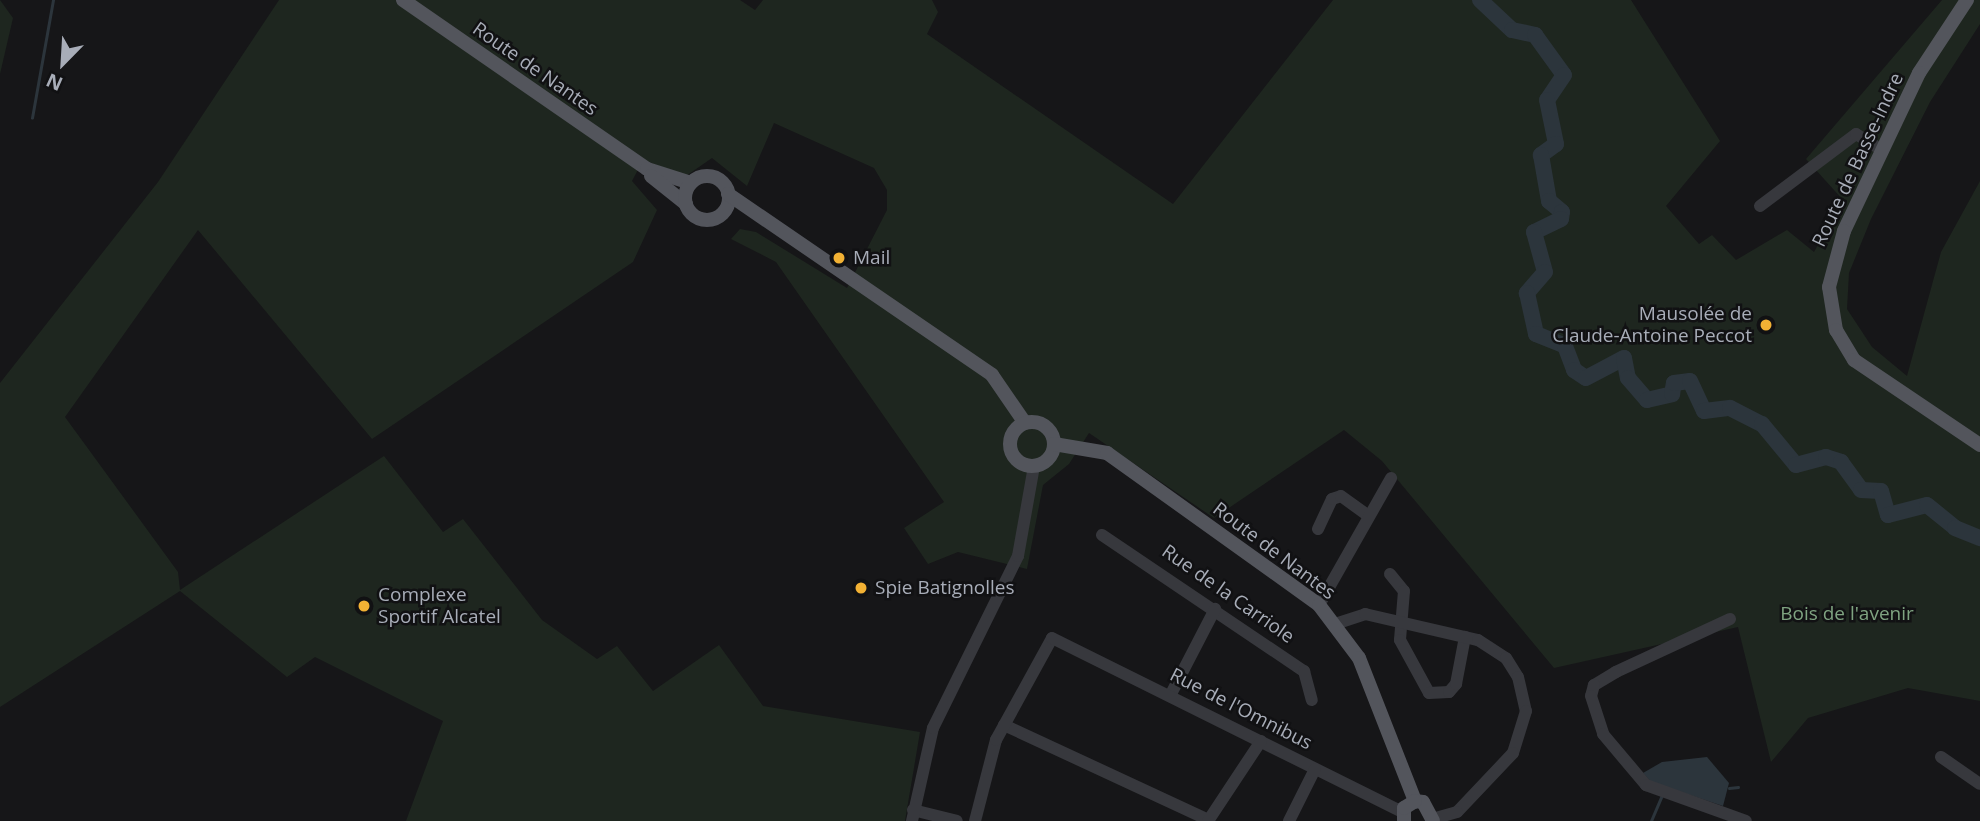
<!DOCTYPE html>
<meta charset="utf-8">
<style>
body{margin:0}
#map{position:relative;width:1980px;height:821px;overflow:hidden;background:#161618;font-family:"Open Sans",sans-serif}
div>[style]{position:absolute}
.green>*{inset:0;background:#1e261f}
.water>*{inset:0;background:#2c353c}
.stream>*{height:2.5px;margin:-1.25px;padding:0 1.25px;transform-origin:1.25px;border-radius:1.25px;background:#2c353c}
.river>*{height:16px;margin:-8px;padding:0 8px;transform-origin:8px;border-radius:8px;background:#2c353c}
.minor>*{height:12px;margin:-6px;padding:0 6px;transform-origin:6px;border-radius:6px;background:#37383d}
.major>*{height:14px;margin:-7px;padding:0 7px;transform-origin:7px;border-radius:7px;background:#53555c}
.major>.ring{margin:-7px;padding:0;box-sizing:content-box;background:none;border:14px solid #53555c;border-radius:50%}
.dots>*{width:19px;height:19px;translate:-50% -50%;box-sizing:border-box;border:4px solid #111113;border-radius:50%}
span{translate:-50% -50%;white-space:nowrap;text-align:center;line-height:1.15;-webkit-text-stroke:5px #111113;paint-order:stroke}
.street-label{font-size:19px;color:#a8adb8}
.poi-label{font-size:19px;color:#a8adb8}
.left{translate:0 -50%;text-align:left}
.right{translate:-100% -50%;text-align:right}
.park-label{font-size:19px;color:#7fa381}
.north{position:absolute;left:28px;top:28px;width:70px;height:70px;-webkit-text-stroke:5px #111113;paint-order:stroke;rotate:204deg;font-size:19px;font-weight:700;line-height:28px;text-align:center;color:#a8adb8}
.north::after{content:'';display:block;margin:auto;width:24px;height:32px;background:#a8adb8;clip-path:polygon(50% 0,100% 100%,50% 72%,0 100%)}
</style>
<div id="map">
<div class="green">
<div style="clip-path:polygon(0 0,13px 18px,0 74px)"></div>
<div style="clip-path:polygon(279px 0,740px 0,755px 10px,763px 0,932px 0,938px 12px,927px 34px,1173px 204px,1333px 0,1631px 0,1720px 141px,1666px 206px,1699px 244px,1712px 235px,1736px 260px,1787px 230px,1814px 252px,1843px 200px,1806px 159px,1942px 0,1980px 0,1980px 24px,1930px 102px,1871px 219px,1849px 273px,1847px 309px,1872px 347px,1907px 376px,1941px 252px,1980px 181px,1980px 701px,1908px 688px,1808px 718px,1771px 762px,1738px 627px,1554px 668px,1382px 461px,1344px 430px,1214px 518px,1089px 433px,1069px 464px,1043px 485px,1027px 569px,958px 552px,928px 564px,904px 528px,944px 502px,776px 262px,731px 239px,740px 229px,756px 232px,847px 288px,887px 210px,887px 190px,874px 168px,774px 123px,747px 186px,712px 158px,686px 176px,643px 160px,632px 181px,657px 210px,633px 262px,372px 439px,198px 230px,65px 417px,178px 572px,180px 590px,384px 456px,443px 532px,463px 519px,542px 620px,597px 659px,617px 646px,653px 691px,719px 645px,763px 706px,920px 732px,905px 821px,406px 821px,443px 721px,315px 657px,287px 677px,180px 591px,0 707px,0 383px,158px 182px)"></div>
</div>
<div class="water">
<div style="clip-path:polygon(1707px 757px,1729px 783px,1723px 806px,1651px 782px,1643px 773px,1662px 762px)"></div>
</div>
<div class="stream">
<div style="left:32px;top:118px;width:120px;rotate:-79.9deg"></div>
<div style="left:1729px;top:788px;width:9px;rotate:-6deg"></div>
<div style="left:1651px;top:821px;width:28px;rotate:-67deg"></div>
</div>
<div class="river">
<div style="left:1480px;top:0;width:44px;rotate:43.2deg"></div>
<div style="left:1512px;top:30px;width:24px;rotate:12deg"></div>
<div style="left:1535px;top:35px;width:49px;rotate:54.1deg"></div>
<div style="left:1564px;top:75px;width:30px;rotate:124deg"></div>
<div style="left:1547px;top:100px;width:45px;rotate:78.4deg"></div>
<div style="left:1556px;top:144px;width:19px;rotate:144deg"></div>
<div style="left:1541px;top:155px;width:47px;rotate:80.1deg"></div>
<div style="left:1549px;top:201px;width:17px;rotate:40deg"></div>
<div style="left:1562px;top:212px;width:7px;rotate:98deg"></div>
<div style="left:1561px;top:219px;width:30px;rotate:154deg"></div>
<div style="left:1534px;top:232px;width:41px;rotate:74.6deg"></div>
<div style="left:1545px;top:272px;width:28px;rotate:131deg"></div>
<div style="left:1527px;top:293px;width:42px;rotate:77.6deg"></div>
<div style="left:1536px;top:334px;width:31px;rotate:22deg"></div>
<div style="left:1565px;top:346px;width:26px;rotate:69deg"></div>
<div style="left:1574px;top:370px;width:14px;rotate:34deg"></div>
<div style="left:1586px;top:378px;width:43px;rotate:-27.8deg"></div>
<div style="left:1624px;top:358px;width:20px;rotate:79deg"></div>
<div style="left:1628px;top:378px;width:29px;rotate:49deg"></div>
<div style="left:1647px;top:400px;width:26px;rotate:-13deg"></div>
<div style="left:1672px;top:394px;width:11px;rotate:-80deg"></div>
<div style="left:1674px;top:383px;width:16px;rotate:-7deg"></div>
<div style="left:1690px;top:381px;width:33px;rotate:65deg"></div>
<div style="left:1704px;top:411px;width:26px;rotate:-7deg"></div>
<div style="left:1730px;top:408px;width:36px;rotate:27deg"></div>
<div style="left:1762px;top:424px;width:53px;rotate:50.3deg"></div>
<div style="left:1796px;top:465px;width:31px;rotate:-15deg"></div>
<div style="left:1826px;top:457px;width:16px;rotate:18deg"></div>
<div style="left:1841px;top:462px;width:34px;rotate:54deg"></div>
<div style="left:1861px;top:490px;width:20px;rotate:3deg"></div>
<div style="left:1881px;top:491px;width:25px;rotate:74deg"></div>
<div style="left:1888px;top:515px;width:40px;rotate:-14.4deg"></div>
<div style="left:1927px;top:505px;width:36px;rotate:39deg"></div>
<div style="left:1955px;top:528px;width:27px;rotate:22deg"></div>
</div>
<div class="minor">
<div style="left:1760px;top:206px;width:120px;rotate:-36.9deg"></div>
<div style="left:1856px;top:134px;width:31px;rotate:32deg"></div>
<div style="left:1318px;top:529px;width:33px;rotate:-65deg"></div>
<div style="left:1332px;top:499px;width:9px;rotate:-18deg"></div>
<div style="left:1341px;top:496px;width:31px;rotate:36deg"></div>
<div style="left:1102px;top:535px;width:244px;rotate:34deg"></div>
<div style="left:1304px;top:671px;width:30px;rotate:75deg"></div>
<div style="left:1390px;top:574px;width:22px;rotate:51deg"></div>
<div style="left:1404px;top:591px;width:49px;rotate:94.7deg"></div>
<div style="left:1400px;top:640px;width:60px;rotate:61.3deg"></div>
<div style="left:1429px;top:693px;width:20px;rotate:-3deg"></div>
<div style="left:1449px;top:692px;width:11px;rotate:-49deg"></div>
<div style="left:1456px;top:684px;width:48px;rotate:-79.2deg"></div>
<div style="left:1319px;top:605px;width:146px;rotate:-60.4deg"></div>
<div style="left:1730px;top:619px;width:126px;rotate:155.1deg"></div>
<div style="left:1616px;top:672px;width:26px;rotate:149deg"></div>
<div style="left:1594px;top:685px;width:11px;rotate:105deg"></div>
<div style="left:1591px;top:696px;width:40px;rotate:72deg"></div>
<div style="left:1603px;top:734px;width:67px;rotate:49.9deg"></div>
<div style="left:1646px;top:785px;width:106px;rotate:19.8deg"></div>
<div style="left:1335px;top:624px;width:32px;rotate:-18deg"></div>
<div style="left:1365px;top:614px;width:116px;rotate:13deg"></div>
<div style="left:1478px;top:640px;width:33px;rotate:33deg"></div>
<div style="left:1506px;top:658px;width:22px;rotate:58deg"></div>
<div style="left:1518px;top:677px;width:35px;rotate:77deg"></div>
<div style="left:1526px;top:711px;width:44px;rotate:107.2deg"></div>
<div style="left:1513px;top:753px;width:81px;rotate:133.5deg"></div>
<div style="left:1457px;top:812px;width:25px;rotate:164deg"></div>
<div style="left:1171px;top:694px;width:96px;rotate:-62.6deg"></div>
<div style="left:1004px;top:725px;width:226px;rotate:24.9deg"></div>
<div style="left:1941px;top:757px;width:47px;rotate:34.7deg"></div>
<div style="left:913px;top:810px;width:45px;rotate:14deg"></div>
<div style="left:912px;top:821px;width:95px;rotate:-77.3deg"></div>
<div style="left:933px;top:728px;width:192px;rotate:-63.7deg"></div>
<div style="left:1018px;top:556px;width:91px;rotate:-79.9deg"></div>
<div style="left:975px;top:821px;width:84px;rotate:-75.5deg"></div>
<div style="left:996px;top:740px;width:116px;rotate:-61.2deg"></div>
<div style="left:1052px;top:638px;width:392px;rotate:26.4deg"></div>
<div style="left:1208px;top:821px;width:96px;rotate:-56.5deg"></div>
<div style="left:1289px;top:821px;width:58px;rotate:-63.4deg"></div>
</div>
<div class="major">
<div style="left:403px;top:0;width:297px;rotate:34.7deg"></div>
<div style="left:647px;top:169px;width:46px;rotate:17.7deg"></div>
<div style="left:1967px;top:0;width:87px;rotate:123.3deg"></div>
<div style="left:1919px;top:73px;width:175px;rotate:115.4deg"></div>
<div style="left:1844px;top:231px;width:58px;rotate:105deg"></div>
<div style="left:1829px;top:287px;width:44px;rotate:80.8deg"></div>
<div style="left:1836px;top:330px;width:35px;rotate:59deg"></div>
<div style="left:1854px;top:360px;width:152px;rotate:34deg"></div>
<div style="left:651px;top:176px;width:45px;rotate:38.7deg"></div>
<div class="ring" style="left:685px;top:176px;width:30px;height:30px"></div>
<div style="left:728px;top:194px;width:320px;rotate:34.4deg"></div>
<div style="left:992px;top:375px;width:58px;rotate:55.5deg"></div>
<div class="ring" style="left:1010px;top:422px;width:30px;height:30px"></div>
<div style="left:1054px;top:444px;width:54px;rotate:9.6deg"></div>
<div style="left:1107px;top:453px;width:261px;rotate:35.6deg"></div>
<div style="left:1319px;top:605px;width:66px;rotate:53deg"></div>
<div style="left:1359px;top:658px;width:154px;rotate:68.6deg"></div>
<div style="left:1415px;top:801px;width:8px;rotate:7deg"></div>
<div style="left:1423px;top:802px;width:21px;rotate:62deg"></div>
<div style="left:1404px;top:821px;width:13px;rotate:-90deg"></div>
<div style="left:1404px;top:808px;width:13px;rotate:-32deg"></div>
</div>
<div class="dots">
<div style="left:839px;top:258px;background:#f2b134"></div>
<div style="left:1766px;top:325px;background:#f2b134"></div>
<div style="left:861px;top:588px;background:#f2b134"></div>
<div style="left:364px;top:606px;background:#f2b134"></div>
</div>
<div class="street-label">
<span style="left:535px;top:69px;rotate:35deg">Route de Nantes</span>
<span style="left:1858px;top:160px;rotate:-65deg">Route de Basse-Indre</span>
<span style="left:1274px;top:551px;rotate:37deg">Route de Nantes</span>
<span style="left:1228px;top:594px;rotate:35deg">Rue de la Carriole</span>
<span style="left:1241px;top:709px;rotate:27deg">Rue de l'Omnibus</span>
</div>
<div class="poi-label">
<span class="left" style="left:853px;top:258px">Mail</span>
<span class="right" style="left:1752px;top:325px">Mausolée de<br>Claude-Antoine Peccot</span>
<span class="left" style="left:875px;top:588px">Spie Batignolles</span>
<span class="left" style="left:378px;top:606px">Complexe<br>Sportif Alcatel</span>
</div>
<div class="park-label">
<span style="left:1847px;top:614px">Bois de l'avenir</span>
</div>
<div class="north">N</div>
</div>
